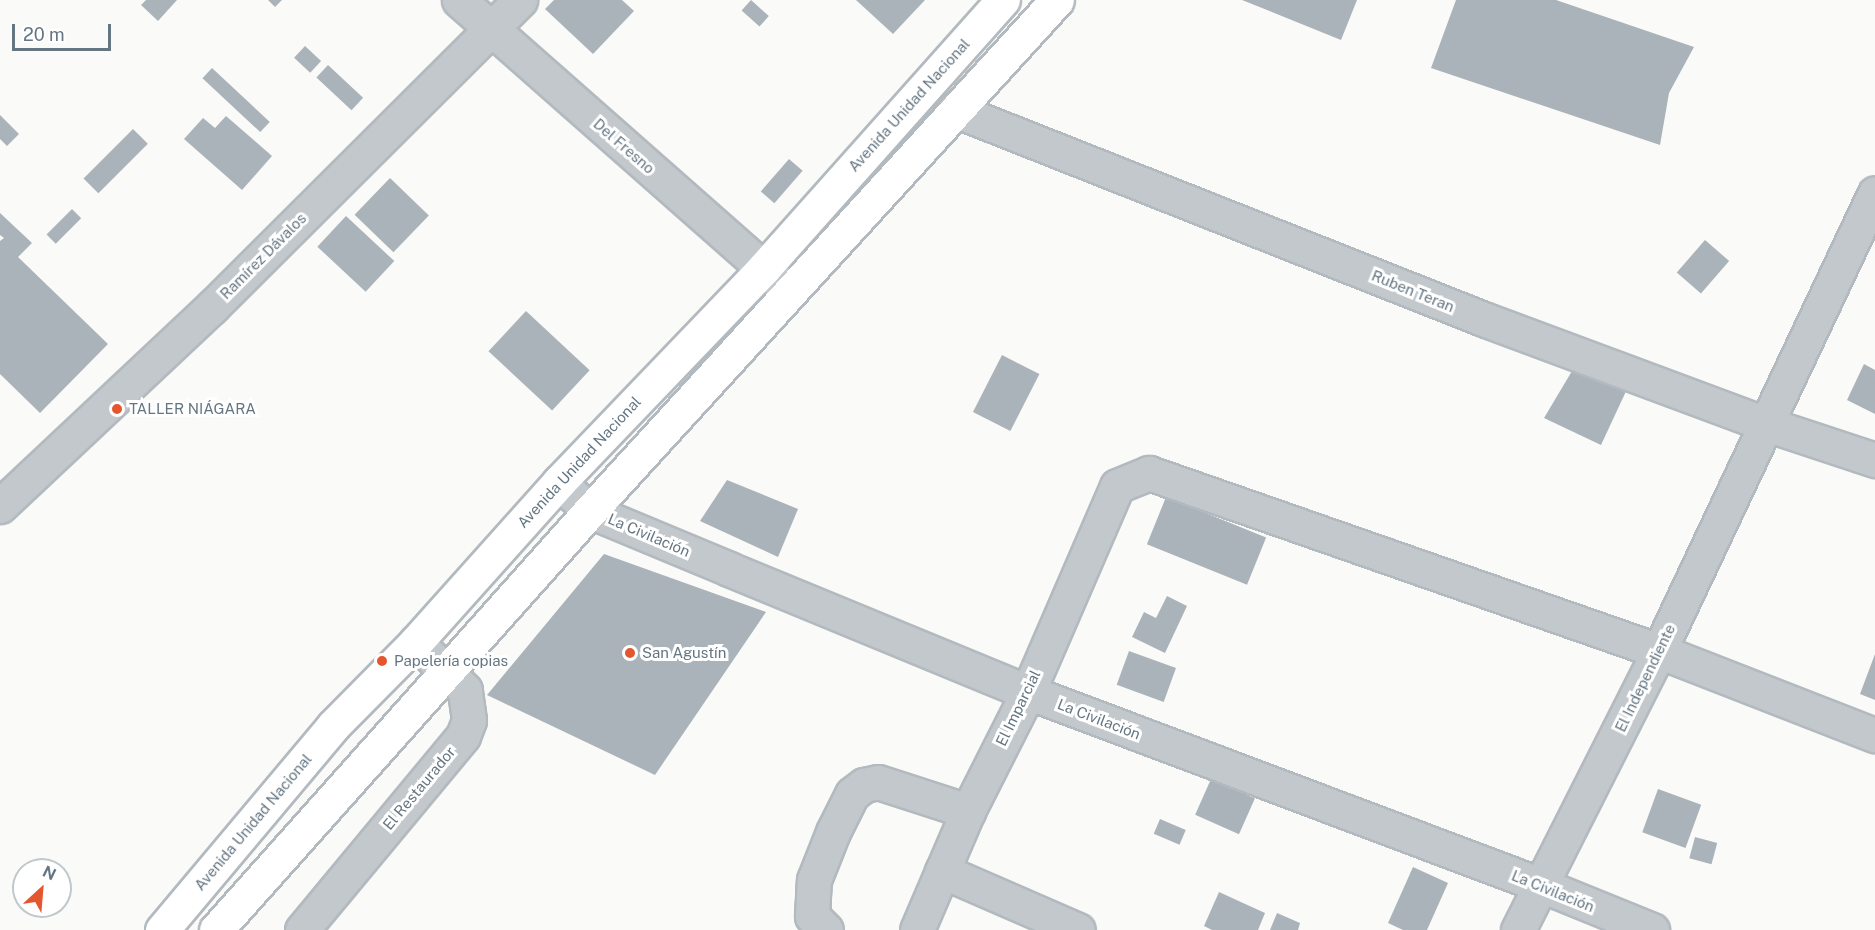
<!DOCTYPE html>
<meta charset="utf-8">
<style>
body{margin:0}
#map{position:relative;width:1875px;height:930px;overflow:hidden;background:#fafaf8;font-family:"Public Sans",sans-serif}
div>[style]{position:absolute}
.building>*{inset:0;background:#aab3b9;transform-origin:0 0}
.roads{filter:drop-shadow(2px 0 #b3babf) drop-shadow(-2px 0 #b3babf) drop-shadow(0 2px #b3babf) drop-shadow(0 -2px #b3babf)}
.street>*{height:33px;margin:-16.5px;padding:0 16.5px;transform-origin:16.5px;border-radius:16.5px;background:#c3c8cc}
.secondary>*{height:33px;margin:-16.5px;padding:0 16.5px;transform-origin:16.5px;border-radius:16.5px;background:#fff}
.dots>*{width:16px;height:16px;translate:-50% -50%;box-sizing:border-box;border:3px solid #fff;border-radius:50%}
span{translate:-50% -50%;white-space:nowrap;text-align:center;line-height:1.15;-webkit-text-stroke:6px #fff;paint-order:stroke}
.street-label{font-size:15px;color:#657683}
.poi-label{font-size:15px;color:#657683}
.left{translate:0 -50%;text-align:left}
.north{position:absolute;left:12px;top:858px;width:60px;height:60px;box-sizing:border-box;background:#fff;border:2px solid #c1c8cd;border-radius:50%;rotate:26deg;font-size:16px;font-weight:700;line-height:24px;text-align:center;color:#657683}
.north::after{content:'';display:block;margin:auto;width:21px;height:27px;background:#e4572e;clip-path:polygon(50% 0,100% 100%,50% 72%,0 100%)}
.scale{position:absolute;left:12px;top:24px;width:99px;height:27px;box-sizing:border-box;border:3px solid #657683;border-top:0;padding-left:8px;font-size:18px;line-height:21px;white-space:nowrap;color:#657683;-webkit-text-stroke:4px #fff;paint-order:stroke}
</style>
<div id="map">
<div class="building">
<div style="clip-path:polygon(146px 0,177px 0,158px 21px,141px 5px)"></div>
<div style="clip-path:polygon(268px 0,282px 0,275px 7px)"></div>
<div style="clip-path:polygon(554px 0,622px 0,634px 11px,593px 54px,545px 9px)"></div>
<div style="left:751px;top:0;width:24px;height:14px;rotate:42deg"></div>
<div style="clip-path:polygon(856px 0,925px 0,893px 34px)"></div>
<div style="clip-path:polygon(1242px 0,1357px 0,1341px 40px)"></div>
<div style="clip-path:polygon(1456px 0,1556px 0,1694px 47px,1669px 93px,1660px 145px,1431px 68px)"></div>
<div style="left:305px;top:46px;width:22px;height:16px;rotate:43deg"></div>
<div style="left:328px;top:65px;width:48px;height:17px;rotate:43deg"></div>
<div style="left:212px;top:68px;width:79px;height:14px;rotate:43deg"></div>
<div style="clip-path:polygon(0 115px,19px 134px,7px 146px,0 139px)"></div>
<div style="clip-path:polygon(226px 116px,272px 156px,242px 190px,184px 139px,203px 118px,215px 128px)"></div>
<div style="left:133px;top:129px;width:21px;height:70px;rotate:45deg"></div>
<div style="left:789px;top:159px;width:18px;height:43px;rotate:41deg"></div>
<div style="left:390px;top:178px;width:54px;height:51px;rotate:44deg"></div>
<div style="left:72px;top:209px;width:13px;height:36px;rotate:45deg"></div>
<div style="clip-path:polygon(0 213px,32px 243px,18px 257px,108px 344px,40px 413px,0 374px,0 241px,4px 238px,0 235px)"></div>
<div style="left:346px;top:216px;width:66px;height:42px;rotate:43deg"></div>
<div style="left:1705px;top:240px;width:32px;height:43px;rotate:41deg"></div>
<div style="left:526px;top:311px;width:87px;height:55px;rotate:43deg"></div>
<div style="left:1002px;top:355px;width:42px;height:64px;rotate:27deg"></div>
<div style="clip-path:polygon(1864px 364px,1875px 370px,1875px 414px,1847px 400px)"></div>
<div style="clip-path:polygon(1575px 366px,1628px 387px,1601px 445px,1544px 418px)"></div>
<div style="clip-path:polygon(727px 480px,798px 509px,778px 557px,700px 521px)"></div>
<div style="left:1166px;top:497px;width:108px;height:51px;rotate:22deg"></div>
<div style="clip-path:polygon(604px 554px,766px 612px,655px 775px,487px 695px)"></div>
<div style="clip-path:polygon(1167px 596px,1187px 606px,1165px 653px,1132px 637px,1144px 612px,1156px 618px)"></div>
<div style="left:1129px;top:651px;width:50px;height:36px;rotate:20deg"></div>
<div style="clip-path:polygon(1875px 654px,1875px 700px,1860px 694px)"></div>
<div style="left:1211px;top:779px;width:48px;height:39px;rotate:24deg"></div>
<div style="left:1658px;top:789px;width:46px;height:46px;rotate:20deg"></div>
<div style="left:1160px;top:819px;width:28px;height:16px;rotate:23deg"></div>
<div style="left:1695px;top:837px;width:23px;height:22px;rotate:15deg"></div>
<div style="clip-path:polygon(1413px 867px,1448px 883px,1427px 930px,1403px 930px,1388px 923px)"></div>
<div style="clip-path:polygon(1219px 892px,1265px 913px,1258px 930px,1212px 930px,1204px 926px)"></div>
<div style="clip-path:polygon(1277px 913px,1300px 923px,1298px 930px,1270px 930px)"></div>
</div>
<div class="roads">
<div class="street">
<div style="left:459px;top:0;width:440px;rotate:41.4deg"></div>
<div style="left:955px;top:110px;width:571px;rotate:21.58deg"></div>
<div style="left:1486px;top:320px;width:299px;rotate:20.4deg"></div>
<div style="left:1766px;top:424px;width:115px;rotate:18.3deg"></div>
<div style="left:559px;top:482px;width:42px;rotate:43.1deg"></div>
<div style="left:590px;top:511px;width:151px;rotate:22.6deg"></div>
<div style="left:729px;top:569px;width:323px;rotate:22.4deg"></div>
<div style="left:1028px;top:692px;width:548px;rotate:20.62deg"></div>
<div style="left:1541px;top:885px;width:120px;rotate:22.1deg"></div>
<div style="left:0;top:506px;width:291px;rotate:-43.2deg"></div>
<div style="left:212px;top:307px;width:435px;rotate:-44.9deg"></div>
<div style="left:942px;top:871px;width:148px;rotate:23.5deg"></div>
<div style="left:302px;top:930px;width:252px;rotate:-50.3deg"></div>
<div style="left:463px;top:736px;width:17px;rotate:-69deg"></div>
<div style="left:469px;top:720px;width:30px;rotate:-98deg"></div>
<div style="left:465px;top:690px;width:69px;rotate:-135.6deg"></div>
<div style="left:826px;top:930px;width:20px;rotate:-135deg"></div>
<div style="left:812px;top:916px;width:36px;rotate:-87deg"></div>
<div style="left:814px;top:880px;width:52px;rotate:-68.4deg"></div>
<div style="left:833px;top:832px;width:42px;rotate:-63.4deg"></div>
<div style="left:852px;top:794px;width:15px;rotate:-37deg"></div>
<div style="left:864px;top:785px;width:14px;rotate:-12deg"></div>
<div style="left:878px;top:782px;width:95px;rotate:17.9deg"></div>
<div style="left:917px;top:930px;width:129px;rotate:-66.8deg"></div>
<div style="left:968px;top:811px;width:133px;rotate:-63.2deg"></div>
<div style="left:1028px;top:692px;width:224px;rotate:-66.6deg"></div>
<div style="left:1117px;top:486px;width:35px;rotate:-22deg"></div>
<div style="left:1149px;top:473px;width:540px;rotate:19.24deg"></div>
<div style="left:1659px;top:651px;width:232px;rotate:21.3deg"></div>
<div style="left:1518px;top:930px;width:313px;rotate:-63.2deg"></div>
<div style="left:1659px;top:651px;width:506px;rotate:-64.75deg"></div>
</div>
<div class="secondary">
<div style="left:162px;top:930px;width:266px;rotate:-50deg"></div>
<div style="left:333px;top:726px;width:118px;rotate:-45.3deg"></div>
<div style="left:416px;top:642px;width:215px;rotate:-48.2deg"></div>
<div style="left:559px;top:482px;width:296px;rotate:-46.2deg"></div>
<div style="left:764px;top:268px;width:359px;rotate:-48.3deg"></div>
<div style="left:216px;top:930px;width:562px;rotate:-48.25deg"></div>
<div style="left:590px;top:511px;width:692px;rotate:-47.58deg"></div>
</div>
</div>
<div class="dots">
<div style="left:117px;top:409px;background:#e4572e"></div>
<div style="left:630px;top:653px;background:#e4572e"></div>
<div style="left:382px;top:661px;background:#e4572e"></div>
</div>
<div class="street-label">
<span style="left:909px;top:105px;rotate:-48deg">Avenida Unidad Nacional</span>
<span style="left:624px;top:146px;rotate:41deg">Del Fresno</span>
<span style="left:263px;top:256px;rotate:-45deg">Ramírez Dávalos</span>
<span style="left:1413px;top:291px;rotate:22deg">Ruben Teran</span>
<span style="left:579px;top:462px;rotate:-47deg">Avenida Unidad Nacional</span>
<span style="left:649px;top:535px;rotate:23deg">La Civilación</span>
<span style="left:1645px;top:678px;rotate:-64deg">El Independiente</span>
<span style="left:1018px;top:708px;rotate:-64deg">El Imparcial</span>
<span style="left:1099px;top:719px;rotate:21deg">La Civilación</span>
<span style="left:419px;top:788px;rotate:-50deg">El Restaurador</span>
<span style="left:253px;top:822px;rotate:-50deg">Avenida Unidad Nacional</span>
<span style="left:1553px;top:891px;rotate:22deg">La Civilación</span>
</div>
<div class="poi-label">
<span class="left" style="left:129px;top:409px">TALLER NIÁGARA</span>
<span class="left" style="left:642px;top:653px">San Agustín</span>
<span class="left" style="left:394px;top:661px">Papelería copias</span>
</div>
<div class="north">N</div>
<div class="scale">20 m</div>
</div>
